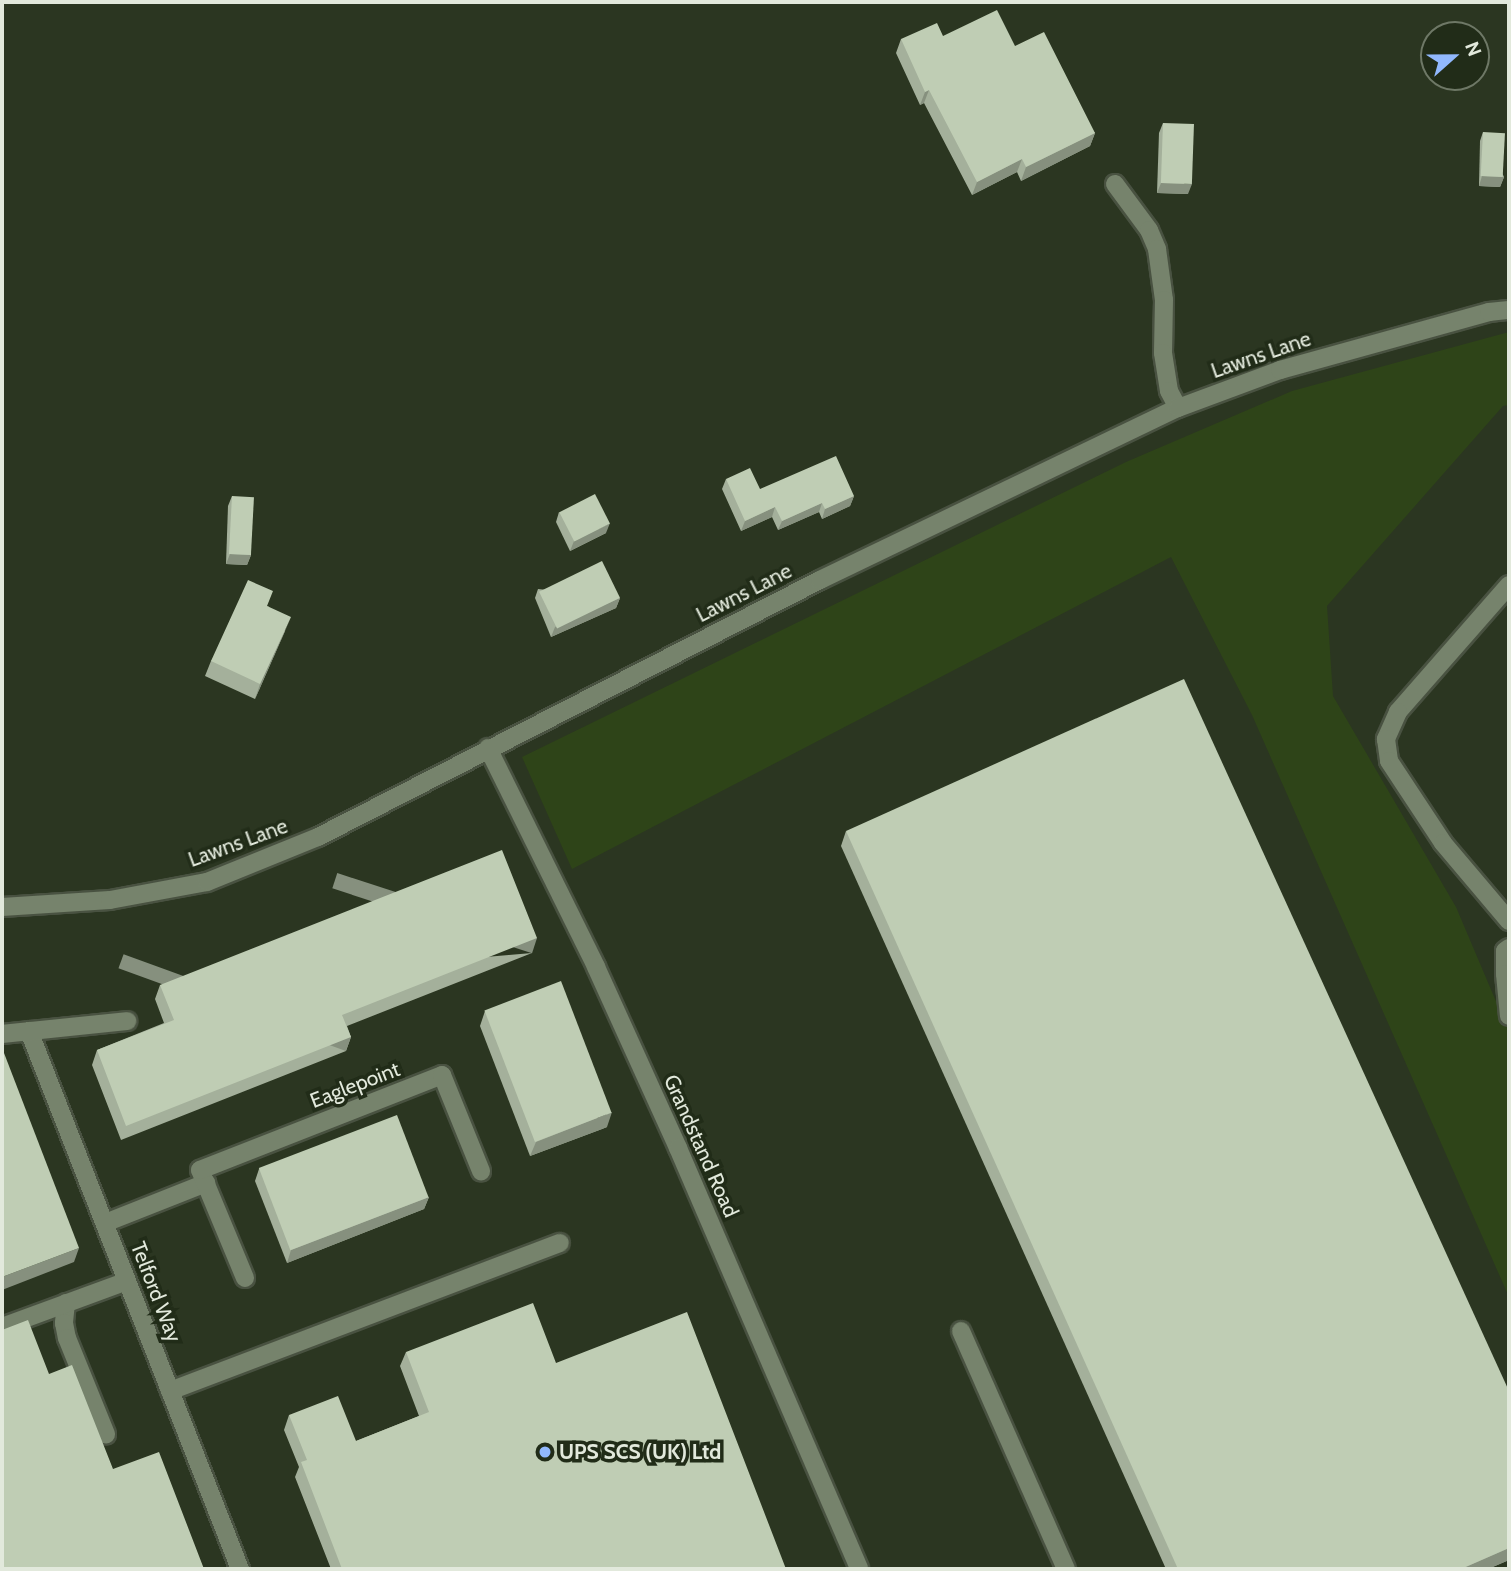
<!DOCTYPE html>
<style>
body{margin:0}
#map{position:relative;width:1511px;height:1571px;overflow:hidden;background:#2b3621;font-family:Cabin,sans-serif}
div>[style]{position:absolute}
.green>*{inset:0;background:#2e4418}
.roads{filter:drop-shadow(2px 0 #495241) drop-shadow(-2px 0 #495241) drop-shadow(0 2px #495241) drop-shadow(0 -2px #495241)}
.service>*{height:18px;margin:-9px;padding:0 9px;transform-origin:9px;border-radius:9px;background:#76836c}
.minor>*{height:18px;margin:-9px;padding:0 9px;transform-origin:9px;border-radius:9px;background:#76836c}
.wall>*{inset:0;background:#a4b09b}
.shaded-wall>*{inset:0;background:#86907e;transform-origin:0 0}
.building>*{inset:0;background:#bfcdb4;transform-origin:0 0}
.dots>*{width:19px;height:19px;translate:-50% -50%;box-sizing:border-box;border:4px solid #212c18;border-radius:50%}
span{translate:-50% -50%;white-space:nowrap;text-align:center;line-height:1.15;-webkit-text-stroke:7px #212c18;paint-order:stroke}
.street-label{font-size:21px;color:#e2e9dc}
.poi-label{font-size:21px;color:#e2e9dc;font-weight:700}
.left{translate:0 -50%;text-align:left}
.frame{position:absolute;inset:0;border:4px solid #e2e9dc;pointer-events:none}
.north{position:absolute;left:1420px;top:21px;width:70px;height:70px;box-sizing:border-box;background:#212c18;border:2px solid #6e7866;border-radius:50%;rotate:69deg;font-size:19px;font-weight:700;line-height:28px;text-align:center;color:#e2e9dc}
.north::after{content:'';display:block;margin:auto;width:24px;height:32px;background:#91b8fd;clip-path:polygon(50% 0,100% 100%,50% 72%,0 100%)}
</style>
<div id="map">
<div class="green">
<div style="clip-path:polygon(1509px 332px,1509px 405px,1503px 406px,1327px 606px,1333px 696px,1456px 907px,1509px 1032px,1509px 1297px,1252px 715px,1171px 557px,572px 869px,522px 757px,1126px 462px,1292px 391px)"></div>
</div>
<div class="roads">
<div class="service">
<div style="left:1115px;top:184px;width:57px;rotate:53.5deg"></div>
<div style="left:1149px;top:230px;width:21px;rotate:67deg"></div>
<div style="left:1157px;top:249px;width:51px;rotate:82.2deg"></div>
<div style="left:1164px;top:300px;width:53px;rotate:91.1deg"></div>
<div style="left:1163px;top:353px;width:38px;rotate:81deg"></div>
<div style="left:1169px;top:391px;width:19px;rotate:62deg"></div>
<div style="left:1509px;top:585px;width:169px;rotate:131.2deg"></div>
<div style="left:1398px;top:712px;width:30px;rotate:114deg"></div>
<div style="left:1386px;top:739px;width:22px;rotate:82deg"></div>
<div style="left:1389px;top:761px;width:98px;rotate:56.6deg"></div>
<div style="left:1443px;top:843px;width:102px;rotate:49.8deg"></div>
<div style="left:1509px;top:948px;width:5px;rotate:143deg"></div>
<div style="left:1505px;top:951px;width:23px;rotate:90deg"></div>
<div style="left:1505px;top:974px;width:42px;rotate:84.6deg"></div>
<div style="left:105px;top:1223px;width:109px;rotate:-21.6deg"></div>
<div style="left:245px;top:1278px;width:117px;rotate:-112.6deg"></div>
<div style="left:200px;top:1170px;width:260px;rotate:-21.4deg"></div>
<div style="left:442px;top:1075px;width:104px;rotate:67.9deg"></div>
<div style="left:66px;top:1303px;width:20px;rotate:96deg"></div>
<div style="left:64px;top:1323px;width:15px;rotate:79deg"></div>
<div style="left:67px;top:1338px;width:104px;rotate:67.9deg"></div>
<div style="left:2px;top:1327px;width:133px;rotate:-20.2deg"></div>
<div style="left:961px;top:1331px;width:260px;rotate:66.2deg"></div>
<div style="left:170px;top:1391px;width:417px;rotate:-20.8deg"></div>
</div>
<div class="minor">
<div style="left:488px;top:748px;width:244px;rotate:63.7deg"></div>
<div style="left:596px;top:967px;width:199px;rotate:65.6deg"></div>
<div style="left:678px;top:1148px;width:458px;rotate:66.7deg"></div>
<div style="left:2px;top:907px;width:108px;rotate:-3.7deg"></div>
<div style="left:110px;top:900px;width:99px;rotate:-10.5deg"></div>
<div style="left:207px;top:882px;width:120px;rotate:-22.1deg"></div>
<div style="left:318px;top:837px;width:564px;rotate:-27.11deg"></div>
<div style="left:820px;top:580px;width:397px;rotate:-25.7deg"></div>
<div style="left:1178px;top:408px;width:109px;rotate:-20.4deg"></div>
<div style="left:1280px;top:370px;width:217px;rotate:-15.5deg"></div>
<div style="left:1489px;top:312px;width:20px;rotate:-6deg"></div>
<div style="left:29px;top:1031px;width:578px;rotate:68.59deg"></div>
<div style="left:2px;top:1034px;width:126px;rotate:-5.9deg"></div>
</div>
</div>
<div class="wall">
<div style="clip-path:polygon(901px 39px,1015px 46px,1095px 133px,1090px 146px,1021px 181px,1017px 172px,972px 195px,924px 103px,920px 105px,896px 53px)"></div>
<div style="clip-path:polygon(1163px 123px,1188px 194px,1157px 193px,1159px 133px)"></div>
<div style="clip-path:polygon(1483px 132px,1504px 177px,1500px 187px,1479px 186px,1480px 141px)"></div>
<div style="clip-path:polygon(726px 479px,760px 489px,854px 496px,850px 506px,822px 519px,819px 512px,778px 530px,772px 517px,741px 531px,722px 489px)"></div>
<div style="clip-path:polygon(232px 496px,251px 555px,247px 565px,226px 564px,228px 506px)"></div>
<div style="clip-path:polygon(559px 512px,606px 533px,570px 551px,556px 522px)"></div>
<div style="clip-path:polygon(538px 589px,620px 598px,616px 608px,551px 637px,535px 598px)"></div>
<div style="clip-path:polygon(268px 606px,285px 631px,255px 699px,205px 676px,211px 661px)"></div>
<div style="clip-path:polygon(846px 831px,1509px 1391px,1509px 1560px,1488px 1569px,1166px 1569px,841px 846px)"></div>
<div style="clip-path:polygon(532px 953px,347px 1026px,351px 1037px,346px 1051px,121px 1140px,92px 1065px,97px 1050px,164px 1023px,155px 999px,160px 985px)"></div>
<div style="clip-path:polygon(485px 1011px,607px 1127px,530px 1156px,480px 1026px)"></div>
<div style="clip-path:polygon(259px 1169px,429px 1197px,424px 1209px,287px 1263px,255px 1181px)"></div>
<div style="clip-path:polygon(406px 1352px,556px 1363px,786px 1569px,331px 1569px,295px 1477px,299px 1467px,284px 1430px,289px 1415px,356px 1441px,419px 1416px,400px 1366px)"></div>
</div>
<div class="shaded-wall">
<div style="clip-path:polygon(929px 90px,924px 103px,920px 105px,925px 92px)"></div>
<div style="clip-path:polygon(1095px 133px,1090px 146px,1021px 181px,1026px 167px)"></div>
<div style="clip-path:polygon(1022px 159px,1017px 172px,972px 195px,977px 182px)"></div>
<div style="clip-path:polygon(1482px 176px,1504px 177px,1500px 187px,1479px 186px)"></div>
<div style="clip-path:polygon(1161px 183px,1192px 184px,1188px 194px,1157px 193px)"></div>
<div style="clip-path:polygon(854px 496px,850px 506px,822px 519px,825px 509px)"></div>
<div style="clip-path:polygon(822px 503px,819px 512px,778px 530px,782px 521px)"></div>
<div style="clip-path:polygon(775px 507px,772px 517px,741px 531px,745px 521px)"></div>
<div style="clip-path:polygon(610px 523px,606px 533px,570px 551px,574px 541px)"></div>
<div style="clip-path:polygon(230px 554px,251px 555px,247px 565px,226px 564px)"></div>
<div style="clip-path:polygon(620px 598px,616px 608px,551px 637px,555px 627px)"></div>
<div style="clip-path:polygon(291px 617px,285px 631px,255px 699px,260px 684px)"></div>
<div style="left:537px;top:938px;width:16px;height:210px;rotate:108deg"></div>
<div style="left:351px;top:1037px;width:15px;height:242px;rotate:110deg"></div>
<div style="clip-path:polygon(612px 1112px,607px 1127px,530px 1156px,536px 1142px)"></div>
<div style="clip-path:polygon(429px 1197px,424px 1209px,287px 1263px,291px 1250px)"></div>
<div style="clip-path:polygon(79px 1248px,74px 1262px,2px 1290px,2px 1277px)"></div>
<div style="clip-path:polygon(1509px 1548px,1509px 1560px,1488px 1569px,1461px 1569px)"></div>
</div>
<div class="building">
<div style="clip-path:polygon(997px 10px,1015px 46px,1044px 32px,1095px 133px,1026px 167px,1022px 159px,977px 182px,929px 90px,925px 92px,901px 39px,937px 23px,943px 36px)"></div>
<div style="left:1163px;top:123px;width:31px;height:60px;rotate:2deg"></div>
<div style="left:1483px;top:132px;width:22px;height:44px;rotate:3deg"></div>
<div style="clip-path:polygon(836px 456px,854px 496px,825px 509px,822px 503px,782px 521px,775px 507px,745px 521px,726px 479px,750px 468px,760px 489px)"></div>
<div style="left:595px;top:494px;width:33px;height:40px;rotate:63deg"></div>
<div style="left:232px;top:496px;width:22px;height:58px;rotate:3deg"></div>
<div style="left:602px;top:561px;width:41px;height:70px;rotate:64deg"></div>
<div style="clip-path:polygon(248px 580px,273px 591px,267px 606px,291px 617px,260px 684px,211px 661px)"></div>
<div style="clip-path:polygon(1184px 679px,1509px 1391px,1509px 1548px,1461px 1569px,1178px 1569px,846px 831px)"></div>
<div style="clip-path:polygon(502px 850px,537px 938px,342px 1015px,351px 1037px,126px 1126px,97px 1050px,174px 1020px,160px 985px)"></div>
<div style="left:561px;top:981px;width:141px;height:82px;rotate:69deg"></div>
<div style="clip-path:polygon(4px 1053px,79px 1248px,2px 1277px,2px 1054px)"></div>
<div style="left:397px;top:1115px;width:88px;height:148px;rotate:69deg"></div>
<div style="clip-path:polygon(533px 1303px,556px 1363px,687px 1312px,786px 1569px,342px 1569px,301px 1462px,307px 1460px,289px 1415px,338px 1396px,356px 1441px,429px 1412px,406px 1352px)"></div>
<div style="clip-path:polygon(28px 1320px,49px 1374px,72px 1365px,113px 1469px,159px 1452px,204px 1569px,2px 1569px,2px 1330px)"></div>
</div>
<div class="dots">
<div style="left:545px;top:1452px;background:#91b8fd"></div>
</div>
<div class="street-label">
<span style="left:1261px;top:355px;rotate:-19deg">Lawns Lane</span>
<span style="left:744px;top:593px;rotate:-27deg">Lawns Lane</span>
<span style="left:238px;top:843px;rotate:-20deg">Lawns Lane</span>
<span style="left:355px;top:1085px;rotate:-21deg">Eaglepoint</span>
<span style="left:701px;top:1146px;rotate:66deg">Grandstand Road</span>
<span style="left:156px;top:1292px;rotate:69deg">Telford Way</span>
</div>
<div class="poi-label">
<span class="left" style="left:559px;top:1452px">UPS SCS (UK) Ltd</span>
</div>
<div class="frame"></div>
<div class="north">N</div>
</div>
